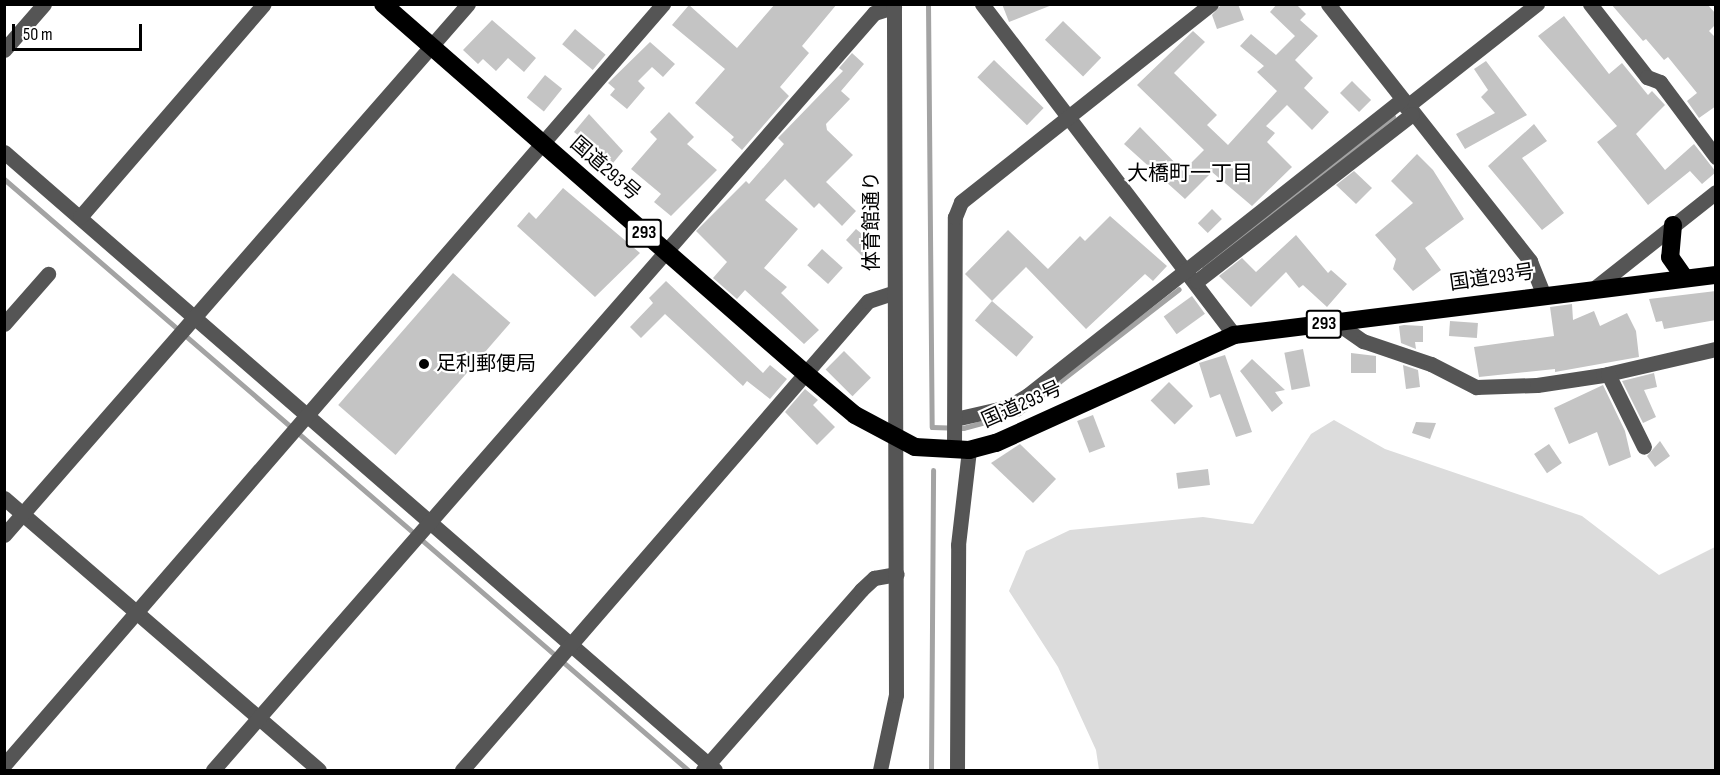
<!DOCTYPE html>
<meta charset="utf-8">
<style>
body{margin:0}
#map{position:relative;width:1720px;height:775px;overflow:hidden;background:#fff;font-family:"Sofia Sans Condensed","Noto Sans JP",sans-serif}
div>[style]{position:absolute}
.green>*{inset:0;background:#dcdcdc}
.stream>*{height:5px;margin:-2.5px;padding:0 2.5px;transform-origin:2.5px;border-radius:2.5px;background:#a3a3a3}
.building>*{inset:0;background:#c4c4c4;transform-origin:0 0}
.minor>*{height:15px;margin:-7.5px;padding:0 7.5px;transform-origin:7.5px;border-radius:7.5px;background:#555}
.highway>*{height:18px;margin:-9px;padding:0 9px;transform-origin:9px;border-radius:9px;background:#000}
.dots>*{width:16px;height:16px;translate:-50% -50%;box-sizing:border-box;border:3px solid #fff;border-radius:50%}
span{translate:-50% -50%;white-space:nowrap;text-align:center;line-height:1.15;-webkit-text-stroke:4.5px #fff;paint-order:stroke}
.shield-label span{padding:2px 4px;background:#fff;border:2px solid;border-radius:4px;-webkit-text-stroke-width:0}
.shield-label{font-size:18px;color:#000;font-weight:700}
.street-label{font-size:20px;color:#000}
.poi-label{font-size:20px;color:#000}
.left{translate:0 -50%;text-align:left}
.neighbourhood-label{font-size:21px;color:#000}
.frame{position:absolute;inset:0;border:6px solid #000;pointer-events:none}
.scale{position:absolute;left:12px;top:24px;width:130px;height:27px;box-sizing:border-box;border:3px solid #000;border-top:0;padding-left:8px;font-size:18px;line-height:21px;white-space:nowrap;color:#000;-webkit-text-stroke:4px #fff;paint-order:stroke}
</style>
<div id="map">
<div class="green">
<div style="clip-path:polygon(1334px 420px,1385px 449px,1582px 516px,1659px 575px,1715px 547px,1715px 770px,1099px 770px,1096px 750px,1058px 667px,1009px 591px,1026px 551px,1070px 530px,1203px 517px,1253px 524px,1311px 434px)"></div>
</div>
<div class="stream">
<div style="left:928px;top:4px;width:423px;rotate:89.5deg"></div>
<div style="left:932px;top:427px;width:31px;rotate:2deg"></div>
<div style="left:963px;top:428px;width:58px;rotate:-15deg"></div>
<div style="left:1019px;top:413px;width:202px;rotate:-37.8deg"></div>
<div style="left:4px;top:179px;width:904px;rotate:40.83deg"></div>
<div style="left:1204px;top:266px;width:241px;rotate:-38.4deg"></div>
<div style="left:931px;top:770px;width:300px;rotate:-89.6deg"></div>
</div>
<div class="building">
<div style="clip-path:polygon(775px 4px,837px 4px,802px 46px,809px 53px,780px 87px,789px 96px,742px 150px,731px 140px,734px 137px,695px 103px,725px 69px,672px 25px,689px 5px,737px 48px)"></div>
<div style="clip-path:polygon(1002px 4px,1052px 4px,1052px 5px,1009px 22px)"></div>
<div style="clip-path:polygon(1238px 4px,1244px 20px,1217px 29px,1212px 15px,1220px 6px)"></div>
<div style="clip-path:polygon(1277px 4px,1296px 4px,1306px 14px,1300px 20px,1318px 36px,1295px 60px,1313px 78px,1304px 88px,1329px 112px,1312px 130px,1287px 105px,1266px 126px,1275px 133px,1267px 142px,1292px 167px,1252px 206px,1212px 172px,1185px 199px,1124px 144px,1140px 127px,1183px 171px,1204px 150px,1137px 85px,1193px 31px,1205px 42px,1174px 73px,1217px 115px,1207px 125px,1228px 145px,1277px 91px,1257px 72px,1264px 66px,1240px 46px,1251px 34px,1276px 55px,1295px 36px,1270px 12px)"></div>
<div style="clip-path:polygon(1611px 4px,1707px 4px,1716px 14px,1716px 24px,1709px 31px,1716px 38px,1716px 106px,1699px 118px,1687px 101px,1697px 93px,1668px 57px,1664px 60px,1646px 39px,1643px 41px)"></div>
<div style="clip-path:polygon(1564px 16px,1609px 74px,1622px 63px,1648px 95px,1652px 91px,1665px 105px,1636px 134px,1665px 170px,1694px 144px,1716px 172px,1702px 184px,1690px 171px,1648px 205px,1597px 142px,1617px 126px,1538px 36px)"></div>
<div style="clip-path:polygon(492px 20px,536px 58px,524px 72px,508px 58px,496px 71px,483px 59px,478px 64px,463px 50px)"></div>
<div style="left:1063px;top:21px;width:53px;height:26px;rotate:44deg"></div>
<div style="left:575px;top:29px;width:40px;height:20px;rotate:40deg"></div>
<div style="clip-path:polygon(650px 42px,675px 64px,663px 77px,652px 67px,638px 81px,645px 88px,627px 109px,610px 95px,615px 89px,608px 83px)"></div>
<div style="clip-path:polygon(852px 53px,864px 64px,841px 91px,850px 99px,826px 124px,827px 130px,853px 155px,826px 182px,856px 211px,842px 226px,819px 203px,814px 208px,785px 179px,765px 200px,798px 229px,764px 268px,787px 287px,781px 293px,819px 330px,804px 344px,745px 290px,737px 299px,713px 278px,727px 262px,696px 231px,746px 181px,749px 184px,784px 144px,778px 138px,843px 71px,839px 68px)"></div>
<div style="left:994px;top:60px;width:69px;height:24px;rotate:44deg"></div>
<div style="clip-path:polygon(1486px 61px,1527px 115px,1465px 149px,1456px 134px,1495px 113px,1481px 97px,1488px 90px,1474px 69px)"></div>
<div style="left:545px;top:75px;width:22px;height:29px;rotate:39deg"></div>
<div style="left:1352px;top:81px;width:27px;height:17px;rotate:45deg"></div>
<div style="clip-path:polygon(669px 112px,694px 137px,687px 144px,717px 170px,671px 216px,654px 202px,661px 194px,631px 169px,657px 139px,650px 132px)"></div>
<div style="clip-path:polygon(589px 114px,623px 151px,613px 163px,574px 132px)"></div>
<div style="clip-path:polygon(1534px 124px,1547px 141px,1522px 158px,1564px 213px,1542px 230px,1488px 166px)"></div>
<div style="clip-path:polygon(1417px 154px,1433px 170px,1464px 219px,1425px 248px,1441px 270px,1413px 291px,1393px 269px,1396px 259px,1375px 235px,1413px 203px,1391px 181px)"></div>
<div style="clip-path:polygon(1354px 171px,1372px 188px,1356px 204px,1336px 185px)"></div>
<div style="clip-path:polygon(563px 188px,640px 253px,595px 297px,517px 226px,529px 212px,536px 219px)"></div>
<div style="left:1212px;top:209px;width:14px;height:20px;rotate:45deg"></div>
<div style="clip-path:polygon(1110px 216px,1167px 266px,1153px 281px,1145px 274px,1086px 329px,1026px 267px,992px 301px,965px 274px,1008px 230px,1048px 269px,1080px 236px,1085px 241px)"></div>
<div style="clip-path:polygon(856px 229px,874px 244px,863px 257px,846px 240px)"></div>
<div style="clip-path:polygon(1296px 235px,1328px 273px,1331px 270px,1347px 284px,1327px 307px,1303px 285px,1299px 288px,1286px 272px,1251px 307px,1219px 276px,1242px 258px,1256px 272px)"></div>
<div style="left:822px;top:249px;width:28px;height:22px;rotate:42deg"></div>
<div style="left:453px;top:273px;width:76px;height:175px;rotate:41deg"></div>
<div style="clip-path:polygon(666px 281px,763px 373px,770px 365px,787px 379px,770px 399px,747px 381px,743px 386px,665px 314px,641px 338px,630px 327px,653px 303px,649px 298px)"></div>
<div style="clip-path:polygon(1716px 291px,1716px 320px,1664px 329px,1662px 321px,1656px 322px,1649px 299px)"></div>
<div style="left:1192px;top:296px;width:22px;height:35px;rotate:54deg"></div>
<div style="left:992px;top:301px;width:55px;height:26px;rotate:41deg"></div>
<div style="clip-path:polygon(1572px 304px,1573px 320px,1594px 311px,1600px 326px,1627px 313px,1636px 331px,1639px 357px,1555px 372px,1555px 369px,1479px 377px,1474px 347px,1554px 336px,1550px 307px)"></div>
<div style="left:1450px;top:321px;width:28px;height:15px;rotate:4deg"></div>
<div style="clip-path:polygon(1404px 325px,1423px 326px,1423px 342px,1415px 342px,1416px 349px,1401px 343px,1399px 326px)"></div>
<div style="left:1303px;top:349px;width:38px;height:19px;rotate:79deg"></div>
<div style="left:844px;top:351px;width:38px;height:26px;rotate:45deg"></div>
<div style="clip-path:polygon(1351px 353px,1376px 356px,1376px 373px,1351px 373px)"></div>
<div style="clip-path:polygon(1225px 355px,1252px 432px,1236px 437px,1220px 394px,1210px 398px,1199px 363px)"></div>
<div style="clip-path:polygon(1252px 359px,1285px 390px,1275px 392px,1283px 403px,1272px 412px,1240px 371px)"></div>
<div style="clip-path:polygon(1403px 365px,1418px 370px,1420px 387px,1406px 389px)"></div>
<div style="clip-path:polygon(1654px 373px,1657px 387px,1644px 390px,1656px 417px,1643px 423px,1622px 381px)"></div>
<div style="left:1169px;top:382px;width:34px;height:26px;rotate:45deg"></div>
<div style="clip-path:polygon(1603px 385px,1625px 431px,1631px 457px,1609px 466px,1597px 432px,1569px 444px,1554px 408px)"></div>
<div style="clip-path:polygon(805px 389px,818px 400px,813px 405px,835px 427px,817px 445px,785px 412px)"></div>
<div style="left:1093px;top:415px;width:34px;height:17px;rotate:69deg"></div>
<div style="clip-path:polygon(1416px 422px,1436px 423px,1430px 439px,1412px 433px)"></div>
<div style="clip-path:polygon(1660px 441px,1670px 456px,1655px 467px,1647px 456px)"></div>
<div style="clip-path:polygon(1020px 444px,1056px 479px,1033px 503px,991px 463px)"></div>
<div style="left:1549px;top:444px;width:23px;height:18px;rotate:56deg"></div>
<div style="left:1208px;top:469px;width:16px;height:32px;rotate:83deg"></div>
</div>
<div class="minor">
<div style="left:982px;top:4px;width:416px;rotate:52.7deg"></div>
<div style="left:1328px;top:4px;width:327px;rotate:51.8deg"></div>
<div style="left:1530px;top:261px;width:35px;rotate:68deg"></div>
<div style="left:1590px;top:4px;width:93px;rotate:52deg"></div>
<div style="left:1647px;top:77px;width:14px;rotate:21deg"></div>
<div style="left:1660px;top:82px;width:94px;rotate:53.3deg"></div>
<div style="left:4px;top:50px;width:61px;rotate:-49deg"></div>
<div style="left:1406px;top:107px;width:167px;rotate:-38.2deg"></div>
<div style="left:4px;top:152px;width:942px;rotate:41deg"></div>
<div style="left:80px;top:217px;width:281px;rotate:-49.2deg"></div>
<div style="left:1197px;top:281px;width:272px;rotate:-37.8deg"></div>
<div style="left:1596px;top:287px;width:153px;rotate:-38.4deg"></div>
<div style="left:1337px;top:323px;width:32px;rotate:35deg"></div>
<div style="left:1363px;top:341px;width:72px;rotate:18.7deg"></div>
<div style="left:1431px;top:364px;width:51px;rotate:27.1deg"></div>
<div style="left:1476px;top:387px;width:61px;rotate:-1.9deg"></div>
<div style="left:1537px;top:385px;width:67px;rotate:-8.6deg"></div>
<div style="left:1603px;top:375px;width:116px;rotate:-13deg"></div>
<div style="left:4px;top:324px;width:67px;rotate:-48.7deg"></div>
<div style="left:1608px;top:374px;width:81px;rotate:63.7deg"></div>
<div style="left:955px;top:419px;width:54px;rotate:-12.8deg"></div>
<div style="left:1008px;top:407px;width:23px;rotate:-31deg"></div>
<div style="left:1028px;top:395px;width:476px;rotate:-38.3deg"></div>
<div style="left:954px;top:450px;width:233px;rotate:-89.8deg"></div>
<div style="left:955px;top:217px;width:16px;rotate:-68deg"></div>
<div style="left:961px;top:202px;width:319px;rotate:-38.4deg"></div>
<div style="left:4px;top:498px;width:416px;rotate:40.8deg"></div>
<div style="left:4px;top:535px;width:705px;rotate:-48.85deg"></div>
<div style="left:4px;top:765px;width:1007px;rotate:-49.11deg"></div>
<div style="left:213px;top:770px;width:1005px;rotate:-48.87deg"></div>
<div style="left:874px;top:13px;width:21px;rotate:-17deg"></div>
<div style="left:462px;top:770px;width:620px;rotate:-49.12deg"></div>
<div style="left:868px;top:301px;width:26px;rotate:-18deg"></div>
<div style="left:703px;top:770px;width:240px;rotate:-48.7deg"></div>
<div style="left:861px;top:590px;width:18px;rotate:-43deg"></div>
<div style="left:874px;top:578px;width:23px;rotate:-10deg"></div>
<div style="left:880px;top:770px;width:77px;rotate:-78deg"></div>
<div style="left:896px;top:695px;width:691px;rotate:-90.17deg"></div>
<div style="left:957px;top:770px;width:225px;rotate:-89.7deg"></div>
<div style="left:958px;top:545px;width:96px;rotate:-83.4deg"></div>
</div>
<div class="highway">
<div style="left:383px;top:4px;width:561px;rotate:41.17deg"></div>
<div style="left:805px;top:373px;width:65px;rotate:40deg"></div>
<div style="left:855px;top:415px;width:68px;rotate:28.1deg"></div>
<div style="left:915px;top:447px;width:54px;rotate:3.2deg"></div>
<div style="left:969px;top:450px;width:28px;rotate:-15deg"></div>
<div style="left:996px;top:443px;width:261px;rotate:-24.4deg"></div>
<div style="left:1234px;top:335px;width:486px;rotate:-7.1deg"></div>
<div style="left:1673px;top:225px;width:32px;rotate:95deg"></div>
<div style="left:1670px;top:257px;width:24px;rotate:55deg"></div>
</div>
<div class="dots">
<div style="left:424px;top:364px;background:#000"></div>
</div>
<div class="shield-label">
<span style="left:644px;top:233px">293</span>
<span style="left:1324px;top:324px">293</span>
</div>
<div class="street-label">
<span style="left:605px;top:169px;rotate:41deg">国道293号</span>
<span style="left:872px;top:221px;rotate:-90deg">体育館通り</span>
<span style="left:1492px;top:278px;rotate:-8deg">国道293号</span>
<span style="left:1022px;top:405px;rotate:-24deg">国道293号</span>
</div>
<div class="poi-label">
<span class="left" style="left:436px;top:364px">足利郵便局</span>
</div>
<div class="neighbourhood-label">
<span style="left:1190px;top:174px">大橋町一丁目</span>
</div>
<div class="frame"></div>
<div class="scale">50 m</div>
</div>
